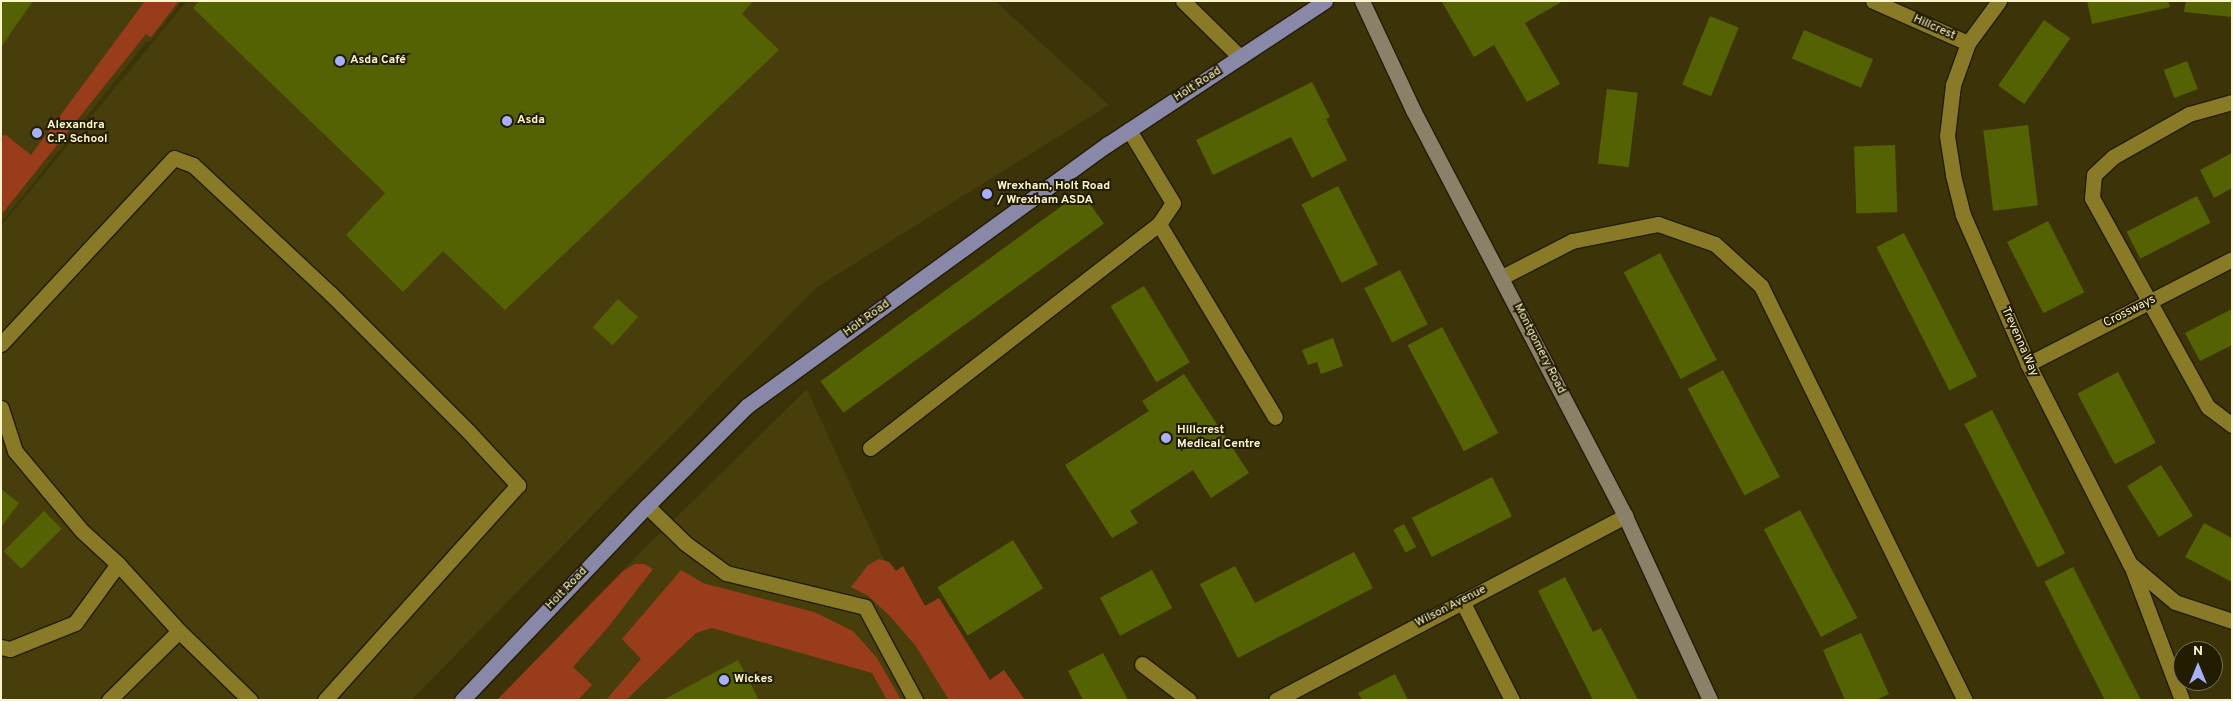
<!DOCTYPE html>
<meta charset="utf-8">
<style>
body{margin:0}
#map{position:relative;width:2233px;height:701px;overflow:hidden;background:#3c3408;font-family:Overpass,sans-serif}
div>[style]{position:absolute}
.built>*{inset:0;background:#473e0c}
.green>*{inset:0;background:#993c1b}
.building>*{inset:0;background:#546203;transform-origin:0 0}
.roads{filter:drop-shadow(1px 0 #211c04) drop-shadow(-1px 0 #211c04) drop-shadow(0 1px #211c04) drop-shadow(0 -1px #211c04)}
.lane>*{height:15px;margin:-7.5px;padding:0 7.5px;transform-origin:7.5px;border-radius:7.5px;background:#897a28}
.street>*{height:15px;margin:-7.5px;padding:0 7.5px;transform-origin:7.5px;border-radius:7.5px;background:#897a28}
.secondary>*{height:15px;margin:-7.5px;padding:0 7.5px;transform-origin:7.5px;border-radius:7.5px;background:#8a8168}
.primary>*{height:15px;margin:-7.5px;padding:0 7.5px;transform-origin:7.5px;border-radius:7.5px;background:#8a88a8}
.dots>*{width:14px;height:14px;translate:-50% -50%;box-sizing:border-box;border:2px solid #221c00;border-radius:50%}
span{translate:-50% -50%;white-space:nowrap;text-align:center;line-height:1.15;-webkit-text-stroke:4px #221c00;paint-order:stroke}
.street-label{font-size:12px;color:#fbf4cd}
.poi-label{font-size:12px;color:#fbf4cd;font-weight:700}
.left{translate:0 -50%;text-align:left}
.frame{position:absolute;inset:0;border:2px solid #fbf4cd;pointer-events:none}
.north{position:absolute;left:2173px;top:641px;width:50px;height:50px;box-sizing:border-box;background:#221c00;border:1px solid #797252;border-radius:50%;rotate:0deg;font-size:14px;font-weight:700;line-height:20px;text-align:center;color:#fbf4cd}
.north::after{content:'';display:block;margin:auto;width:18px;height:22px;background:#a8b0fc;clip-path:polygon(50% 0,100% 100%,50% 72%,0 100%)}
</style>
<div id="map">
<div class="built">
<div style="clip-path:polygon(1px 1px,182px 1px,150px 42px,147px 41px,1px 223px)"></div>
<div style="clip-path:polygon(187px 1px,995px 1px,1109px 105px,817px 287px,411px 700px,1px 700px,1px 226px)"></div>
<div style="clip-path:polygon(807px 389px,901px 597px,962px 700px,497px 700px,637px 556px)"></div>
</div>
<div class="green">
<div style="clip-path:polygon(145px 1px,179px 1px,151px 37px,146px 34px,1px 215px,1px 136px,6px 135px,31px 155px)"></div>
<div style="clip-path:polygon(879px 559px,889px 562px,896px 571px,903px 566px,925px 606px,939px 598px,990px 680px,1004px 670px,1025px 700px,949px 700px,915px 645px,889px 615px,868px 596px,851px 587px,868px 565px)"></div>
<div style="clip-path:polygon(635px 564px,644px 564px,653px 569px,609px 626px,573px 667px,592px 685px,578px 700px,497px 700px,623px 571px)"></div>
<div style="clip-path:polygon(681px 570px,703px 583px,814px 612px,853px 631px,877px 658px,901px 700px,887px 700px,872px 673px,712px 628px,696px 633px,626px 700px,606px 700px,641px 659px,622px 639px)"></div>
</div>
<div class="building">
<div style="clip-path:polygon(1px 1px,33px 1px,1px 47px)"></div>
<div style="clip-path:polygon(199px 1px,753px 1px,742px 14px,779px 50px,505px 310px,443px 251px,403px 292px,346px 235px,385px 193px,193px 8px)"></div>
<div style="clip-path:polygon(1443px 1px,1563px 1px,1525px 23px,1560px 84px,1527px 102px,1494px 45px,1474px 57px,1442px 2px)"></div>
<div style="clip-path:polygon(2087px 1px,2168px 1px,2170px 7px,2092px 24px)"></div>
<div style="clip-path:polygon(2186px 1px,2232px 1px,2232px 17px,2184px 12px)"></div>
<div style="left:1710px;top:16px;width:31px;height:74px;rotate:22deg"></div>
<div style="left:2044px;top:20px;width:32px;height:80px;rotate:35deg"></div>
<div style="left:1804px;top:30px;width:75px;height:31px;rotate:23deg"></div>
<div style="left:2187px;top:61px;width:30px;height:25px;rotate:69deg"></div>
<div style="clip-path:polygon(1312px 82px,1330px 117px,1326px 119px,1347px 160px,1312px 178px,1291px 137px,1213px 175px,1196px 140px)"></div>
<div style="left:1607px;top:89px;width:31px;height:75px;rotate:7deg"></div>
<div style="left:2028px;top:125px;width:81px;height:45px;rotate:83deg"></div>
<div style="left:1895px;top:145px;width:67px;height:41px;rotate:88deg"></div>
<div style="clip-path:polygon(2232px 153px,2232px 188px,2214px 198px,2200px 170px)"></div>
<div style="left:1338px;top:186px;width:88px;height:41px;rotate:63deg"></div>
<div style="left:1081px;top:192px;width:39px;height:322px;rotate:54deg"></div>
<div style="left:2197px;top:196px;width:30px;height:79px;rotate:63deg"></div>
<div style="left:2048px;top:221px;width:80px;height:46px;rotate:63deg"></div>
<div style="left:1904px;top:233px;width:161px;height:31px;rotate:63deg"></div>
<div style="left:1660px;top:253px;width:121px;height:41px;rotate:62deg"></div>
<div style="left:1400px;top:270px;width:61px;height:40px;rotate:63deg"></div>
<div style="left:1144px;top:286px;width:89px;height:39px;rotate:59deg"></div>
<div style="left:618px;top:299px;width:27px;height:38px;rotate:42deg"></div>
<div style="clip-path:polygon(2232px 309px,2232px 345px,2200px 361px,2185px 333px)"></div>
<div style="left:1442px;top:327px;width:120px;height:39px;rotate:62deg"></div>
<div style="clip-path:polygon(1333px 338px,1343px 366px,1321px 374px,1317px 362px,1308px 365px,1302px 350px)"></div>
<div style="left:1723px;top:370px;width:121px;height:40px;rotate:62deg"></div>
<div style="left:2118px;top:372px;width:80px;height:46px;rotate:62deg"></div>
<div style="clip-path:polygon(1184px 374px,1249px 473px,1211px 498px,1193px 470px,1130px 511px,1138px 523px,1112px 538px,1065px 465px,1149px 411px,1142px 401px)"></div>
<div style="left:1992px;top:410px;width:161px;height:31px;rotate:63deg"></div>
<div style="left:2161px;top:465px;width:60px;height:40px;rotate:58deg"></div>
<div style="left:1492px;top:477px;width:44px;height:90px;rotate:63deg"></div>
<div style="clip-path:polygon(1px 489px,19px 503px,1px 527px)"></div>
<div style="left:1800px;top:510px;width:122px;height:41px;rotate:62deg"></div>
<div style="left:44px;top:511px;width:25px;height:57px;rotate:45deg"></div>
<div style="clip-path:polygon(2204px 523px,2232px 538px,2232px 582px,2185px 557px)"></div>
<div style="left:1404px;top:524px;width:26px;height:12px;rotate:62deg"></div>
<div style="left:1013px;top:540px;width:57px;height:89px;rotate:58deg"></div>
<div style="clip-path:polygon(1354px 552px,1373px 588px,1238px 658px,1200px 584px,1235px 566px,1255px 603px)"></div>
<div style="left:2073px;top:567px;width:149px;height:32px;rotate:63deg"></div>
<div style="left:1152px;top:570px;width:43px;height:59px;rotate:62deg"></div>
<div style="clip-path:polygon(1565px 577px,1593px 632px,1601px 628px,1638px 700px,1593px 700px,1538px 591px)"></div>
<div style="clip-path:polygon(1861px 633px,1889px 694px,1876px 700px,1845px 700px,1823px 650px)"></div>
<div style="clip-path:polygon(1103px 653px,1128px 700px,1083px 700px,1068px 671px)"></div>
<div style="clip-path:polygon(738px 660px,759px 700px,663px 700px)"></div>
<div style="clip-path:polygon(1395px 674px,1408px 700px,1362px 700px,1358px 693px)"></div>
</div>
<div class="roads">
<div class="lane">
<div style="left:1183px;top:1px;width:80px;rotate:44.5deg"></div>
<div style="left:2232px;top:102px;width:45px;rotate:164.4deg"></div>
<div style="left:2189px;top:114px;width:87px;rotate:150.5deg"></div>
<div style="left:2113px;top:157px;width:26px;rotate:137deg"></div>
<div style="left:2094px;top:175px;width:23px;rotate:95deg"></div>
<div style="left:2092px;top:198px;width:239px;rotate:61deg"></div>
<div style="left:2208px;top:407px;width:30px;rotate:37deg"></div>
<div style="left:1129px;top:130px;width:85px;rotate:58.9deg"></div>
<div style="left:1173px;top:203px;width:25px;rotate:124deg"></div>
<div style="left:1159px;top:224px;width:225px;rotate:59deg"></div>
<div style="left:1502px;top:277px;width:79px;rotate:-27.2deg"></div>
<div style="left:1572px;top:241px;width:88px;rotate:-11.2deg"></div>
<div style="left:1658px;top:224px;width:60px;rotate:19.3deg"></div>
<div style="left:1715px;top:244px;width:62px;rotate:42.4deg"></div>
<div style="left:1761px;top:286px;width:462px;rotate:63.8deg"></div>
<div style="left:1px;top:344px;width:254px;rotate:-47.1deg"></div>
<div style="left:174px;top:158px;width:20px;rotate:20deg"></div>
<div style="left:193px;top:165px;width:189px;rotate:43.1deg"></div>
<div style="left:331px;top:294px;width:194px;rotate:45deg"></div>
<div style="left:468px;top:431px;width:74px;rotate:47.2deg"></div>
<div style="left:518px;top:485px;width:289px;rotate:131.9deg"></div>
<div style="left:1px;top:408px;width:45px;rotate:72deg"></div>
<div style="left:15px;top:451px;width:104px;rotate:50.1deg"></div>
<div style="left:82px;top:531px;width:49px;rotate:42.5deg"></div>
<div style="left:118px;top:564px;width:91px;rotate:47.7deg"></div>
<div style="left:179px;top:631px;width:99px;rotate:44.2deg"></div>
<div style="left:870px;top:448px;width:366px;rotate:-37.8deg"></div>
<div style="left:647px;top:506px;width:53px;rotate:44.2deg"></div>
<div style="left:685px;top:543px;width:51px;rotate:36.2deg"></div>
<div style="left:726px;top:573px;width:143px;rotate:13.7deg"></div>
<div style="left:865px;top:607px;width:106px;rotate:61.7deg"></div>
<div style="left:1462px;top:601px;width:111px;rotate:63.2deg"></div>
<div style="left:1px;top:647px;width:9px;rotate:13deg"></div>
<div style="left:10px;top:649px;width:70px;rotate:-21.8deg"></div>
<div style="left:75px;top:623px;width:73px;rotate:-53.9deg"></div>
<div style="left:109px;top:700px;width:98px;rotate:-44.6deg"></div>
</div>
<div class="street">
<div style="left:1873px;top:1px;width:104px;rotate:23.9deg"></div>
<div style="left:1999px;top:1px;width:52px;rotate:126.4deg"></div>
<div style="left:1968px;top:43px;width:45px;rotate:109.7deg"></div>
<div style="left:1953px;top:85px;width:51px;rotate:96.7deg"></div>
<div style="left:1947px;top:136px;width:39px;rotate:81deg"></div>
<div style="left:1953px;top:175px;width:41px;rotate:76deg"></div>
<div style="left:1963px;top:215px;width:163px;rotate:66.4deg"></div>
<div style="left:2028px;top:364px;width:225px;rotate:63deg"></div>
<div style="left:2130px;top:564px;width:59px;rotate:40.2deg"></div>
<div style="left:2175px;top:602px;width:60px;rotate:18.4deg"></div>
<div style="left:2028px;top:364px;width:229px;rotate:-27.2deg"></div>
<div style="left:2131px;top:565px;width:144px;rotate:69.3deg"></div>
<div style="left:1142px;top:664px;width:59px;rotate:37.5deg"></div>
<div style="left:1276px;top:700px;width:395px;rotate:-27.8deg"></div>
</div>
<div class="secondary">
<div style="left:1362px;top:1px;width:120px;rotate:64.9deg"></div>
<div style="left:1413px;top:110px;width:458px;rotate:62.4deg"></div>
<div style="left:1625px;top:516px;width:203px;rotate:65.2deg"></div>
</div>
<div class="primary">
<div style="left:462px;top:700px;width:268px;rotate:-46.4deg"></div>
<div style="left:647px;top:506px;width:141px;rotate:-45deg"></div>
<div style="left:747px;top:406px;width:446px;rotate:-36deg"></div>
<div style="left:1108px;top:144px;width:260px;rotate:-33.4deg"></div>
</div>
</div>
<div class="dots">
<div style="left:340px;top:61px;background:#a8b0fc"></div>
<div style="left:507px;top:121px;background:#a8b0fc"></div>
<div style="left:37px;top:133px;background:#a8b0fc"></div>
<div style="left:987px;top:194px;background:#a8b0fc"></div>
<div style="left:1166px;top:438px;background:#a8b0fc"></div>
<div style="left:724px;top:680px;background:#a8b0fc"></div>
</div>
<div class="street-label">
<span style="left:1934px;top:28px;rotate:24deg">Hillcrest</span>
<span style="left:1198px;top:85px;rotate:-33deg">Holt Road</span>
<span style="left:2130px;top:312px;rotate:-27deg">Crossways</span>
<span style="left:867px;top:319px;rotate:-36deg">Holt Road</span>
<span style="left:2019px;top:342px;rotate:66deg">Trevenna Way</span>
<span style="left:1539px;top:349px;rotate:63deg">Montgomery Road</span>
<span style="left:567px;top:589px;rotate:-46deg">Holt Road</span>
<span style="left:1451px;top:607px;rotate:-27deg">Wilson Avenue</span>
</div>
<div class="poi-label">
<span class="left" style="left:350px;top:61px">Asda Café</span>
<span class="left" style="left:517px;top:121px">Asda</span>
<span class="left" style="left:47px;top:133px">Alexandra<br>C.P. School</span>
<span class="left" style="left:997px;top:194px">Wrexham, Holt Road<br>/ Wrexham ASDA</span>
<span class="left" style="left:1177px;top:438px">Hillcrest<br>Medical Centre</span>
<span class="left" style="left:734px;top:680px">Wickes</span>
</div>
<div class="frame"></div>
<div class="north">N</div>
</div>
